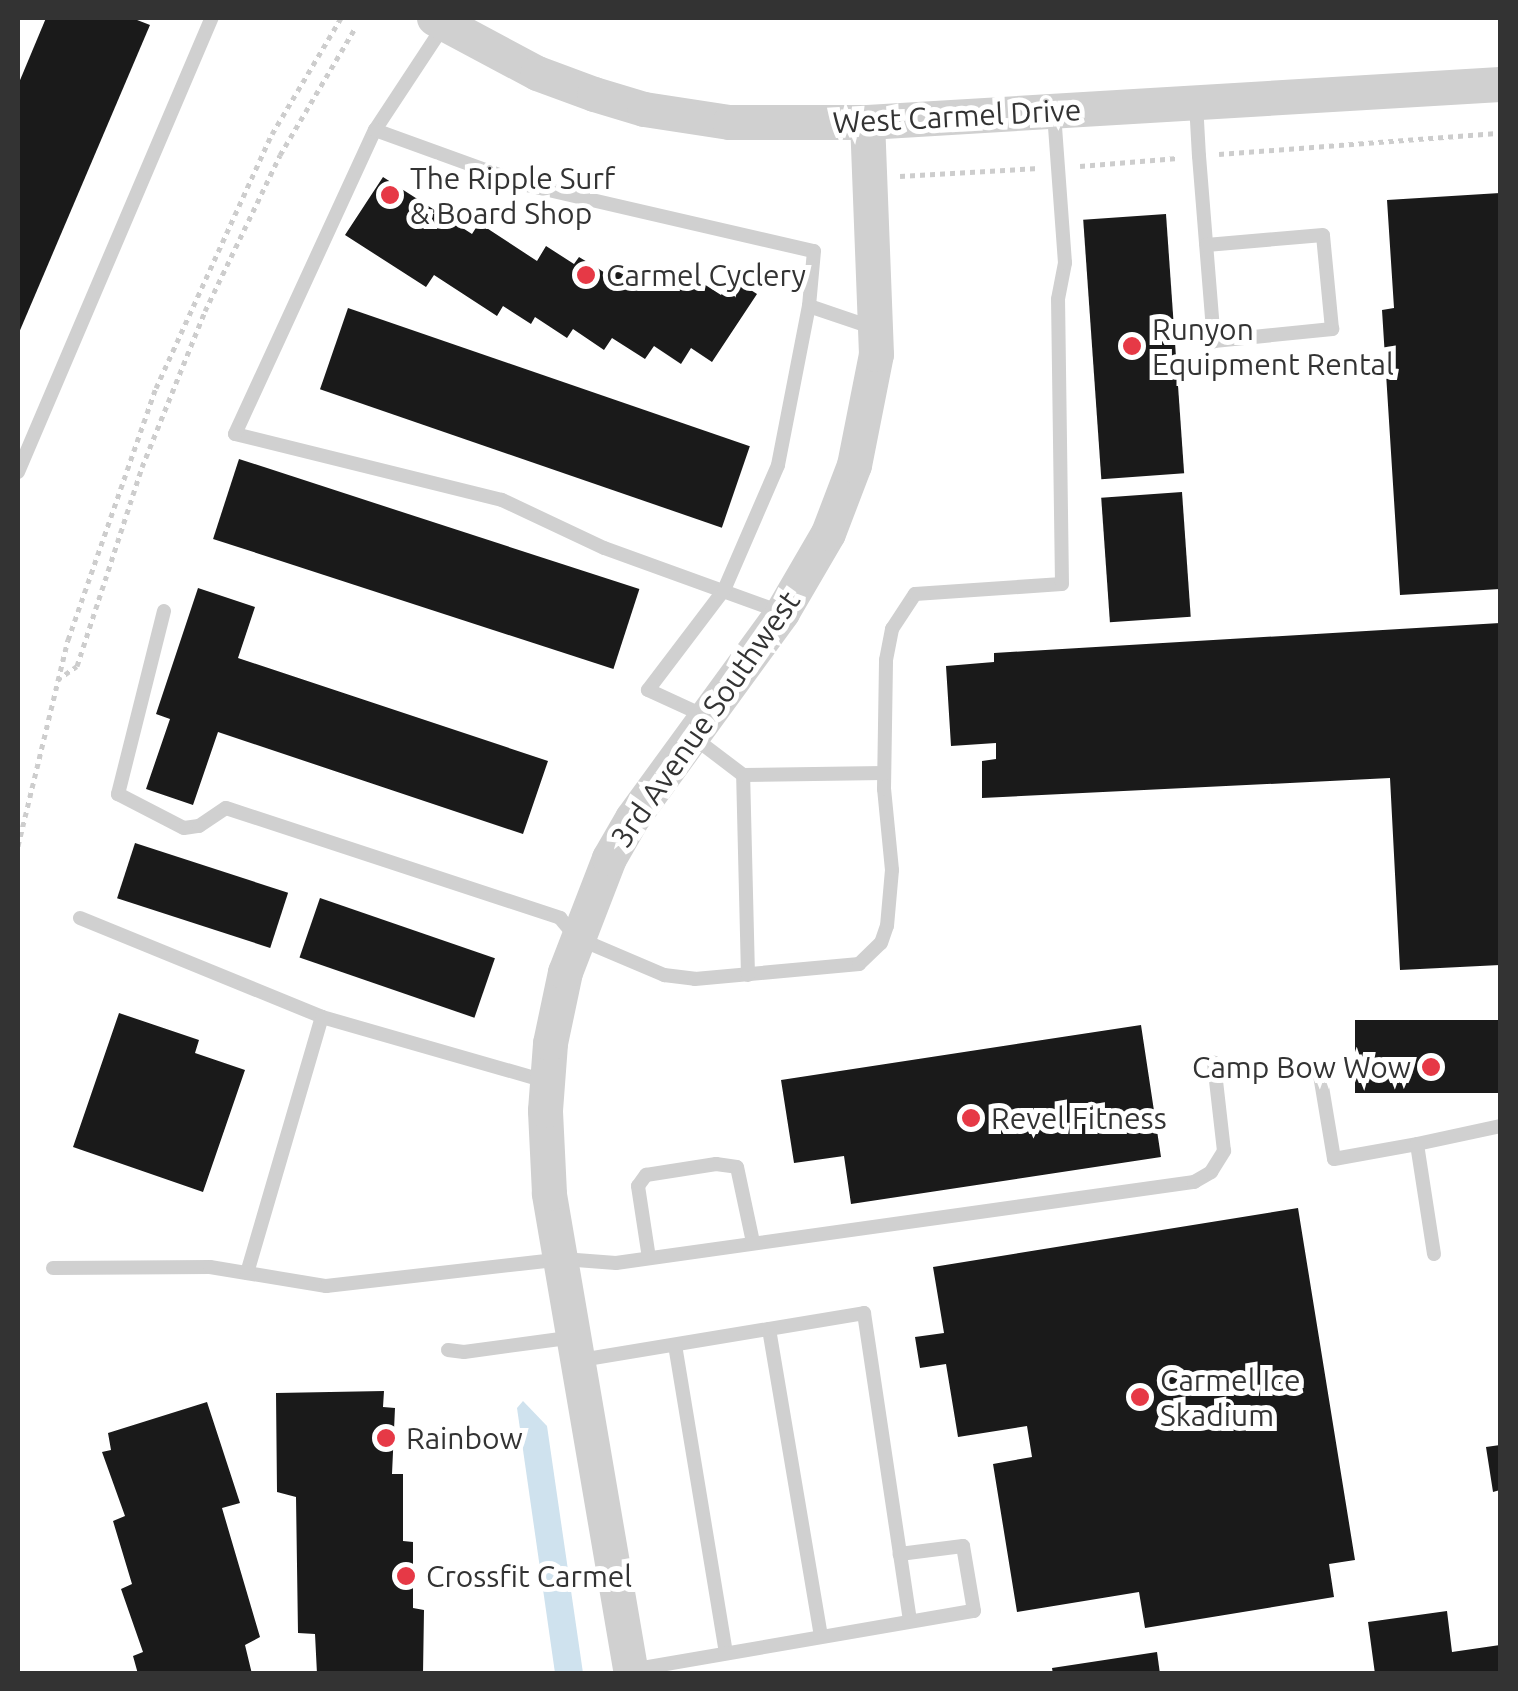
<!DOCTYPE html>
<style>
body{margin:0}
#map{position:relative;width:1518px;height:1691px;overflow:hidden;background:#fff;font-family:Ubuntu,sans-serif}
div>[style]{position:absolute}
.water>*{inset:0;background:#cfe2ee}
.building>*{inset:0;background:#1a1a1a;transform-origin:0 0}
.path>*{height:5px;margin-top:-2.5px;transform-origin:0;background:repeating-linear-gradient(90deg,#cdcdcd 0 5px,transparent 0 10px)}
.service>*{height:14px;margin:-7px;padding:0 7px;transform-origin:7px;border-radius:7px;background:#d0d0d0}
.tertiary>*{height:35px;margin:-17.5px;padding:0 17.5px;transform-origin:17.5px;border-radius:17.5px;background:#d0d0d0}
.dots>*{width:28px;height:28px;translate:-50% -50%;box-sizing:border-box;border:5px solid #fff;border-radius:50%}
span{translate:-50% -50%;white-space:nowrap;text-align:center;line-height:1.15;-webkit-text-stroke:10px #fff;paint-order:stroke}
.street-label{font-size:30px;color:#333}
.poi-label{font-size:30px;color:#333}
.left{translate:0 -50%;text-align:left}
.right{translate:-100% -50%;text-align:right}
.frame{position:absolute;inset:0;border:20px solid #333;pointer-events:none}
</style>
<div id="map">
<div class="water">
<div style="clip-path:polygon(523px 1401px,547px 1426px,583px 1673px,555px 1673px,517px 1408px)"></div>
</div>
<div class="building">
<div style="clip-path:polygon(46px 18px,132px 18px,150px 25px,18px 335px,18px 85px)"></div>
<div style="clip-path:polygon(383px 177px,472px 234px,479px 223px,537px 261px,546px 246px,574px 264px,579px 257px,607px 274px,615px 261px,644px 280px,652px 268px,685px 289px,693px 277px,721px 295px,732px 278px,757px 294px,712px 362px,691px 348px,681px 364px,654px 346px,645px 359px,612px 338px,604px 350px,573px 329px,567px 338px,535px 317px,531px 324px,503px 306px,497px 316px,434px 275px,426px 287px,345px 235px)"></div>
<div style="clip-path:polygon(1500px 193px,1500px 589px,1400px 595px,1382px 310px,1394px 308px,1387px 200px)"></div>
<div style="left:1166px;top:214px;width:260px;height:83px;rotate:86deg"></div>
<div style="left:348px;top:308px;width:425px;height:86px;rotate:19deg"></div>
<div style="left:239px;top:459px;width:421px;height:84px;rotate:18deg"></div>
<div style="left:1182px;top:492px;width:125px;height:81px;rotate:86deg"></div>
<div style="clip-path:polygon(198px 588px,255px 607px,238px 658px,548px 761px,523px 834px,218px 732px,193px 805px,146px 789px,170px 719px,156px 714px)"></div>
<div style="clip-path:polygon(1500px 623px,1500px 965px,1400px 970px,1390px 778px,982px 798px,982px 761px,996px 759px,996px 743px,951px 746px,946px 666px,994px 662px,994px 653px)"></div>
<div style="left:135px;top:843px;width:161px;height:58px;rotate:18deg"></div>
<div style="left:320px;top:898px;width:185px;height:63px;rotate:19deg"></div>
<div style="clip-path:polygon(119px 1013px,199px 1040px,195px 1053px,245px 1070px,203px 1192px,73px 1147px)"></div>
<div style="left:1500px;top:1020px;width:73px;height:145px;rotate:90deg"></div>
<div style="clip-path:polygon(1141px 1025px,1161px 1157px,851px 1204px,844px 1156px,794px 1163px,781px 1080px)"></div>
<div style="clip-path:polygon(1298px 1208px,1355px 1560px,1329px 1564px,1334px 1597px,1145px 1628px,1139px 1592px,1017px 1612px,993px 1464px,1032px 1457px,1027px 1426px,958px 1437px,946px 1364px,920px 1368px,915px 1337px,944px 1333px,933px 1267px)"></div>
<div style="clip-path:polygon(384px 1391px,383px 1407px,395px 1408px,392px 1474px,403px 1474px,403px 1541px,413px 1542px,413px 1608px,424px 1610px,423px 1674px,317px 1674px,315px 1634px,298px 1633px,296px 1497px,277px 1492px,276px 1393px)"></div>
<div style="clip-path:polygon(207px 1402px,240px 1503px,222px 1508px,260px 1637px,245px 1645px,252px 1674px,138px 1674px,133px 1656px,143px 1652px,121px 1589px,132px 1584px,113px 1521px,125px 1516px,102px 1452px,111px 1450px,108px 1433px)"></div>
<div style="clip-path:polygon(1500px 1445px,1500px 1490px,1493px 1492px,1486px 1447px)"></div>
<div style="clip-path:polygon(1447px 1611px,1452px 1652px,1500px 1645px,1500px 1674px,1375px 1674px,1368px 1622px)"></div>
<div style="clip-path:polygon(1157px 1652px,1160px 1674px,1053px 1674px,1052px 1668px)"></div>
</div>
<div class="path">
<div style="left:1219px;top:154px;width:282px;rotate:-4.3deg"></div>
<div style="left:1080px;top:166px;width:98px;rotate:-4.7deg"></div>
<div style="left:900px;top:176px;width:139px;rotate:-3.3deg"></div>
<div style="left:57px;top:680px;width:24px;rotate:-35deg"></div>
<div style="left:77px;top:666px;width:209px;rotate:-71.9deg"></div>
<div style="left:142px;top:467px;width:168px;rotate:-68deg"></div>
<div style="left:205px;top:311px;width:173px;rotate:-64.3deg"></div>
<div style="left:280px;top:155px;width:147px;rotate:-59.4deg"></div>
<div style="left:18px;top:846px;width:212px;rotate:-76.4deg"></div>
<div style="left:68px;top:640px;width:267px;rotate:-70.8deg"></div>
<div style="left:156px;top:388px;width:279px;rotate:-65.5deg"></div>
<div style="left:272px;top:134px;width:135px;rotate:-59.3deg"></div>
</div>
<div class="service">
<div style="left:1196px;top:103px;width:53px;rotate:86.8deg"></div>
<div style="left:1199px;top:156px;width:186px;rotate:85.4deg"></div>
<div style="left:1214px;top:341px;width:119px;rotate:-5.8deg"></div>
<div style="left:1332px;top:329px;width:94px;rotate:-95.5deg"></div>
<div style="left:1323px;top:235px;width:117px;rotate:175.1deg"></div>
<div style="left:375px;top:130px;width:127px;rotate:-56.6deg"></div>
<div style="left:18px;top:472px;width:494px;rotate:-66.9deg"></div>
<div style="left:164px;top:611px;width:189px;rotate:104.1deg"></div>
<div style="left:118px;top:794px;width:74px;rotate:27.3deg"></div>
<div style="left:184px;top:828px;width:15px;rotate:-8deg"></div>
<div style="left:199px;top:826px;width:32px;rotate:-34deg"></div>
<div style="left:226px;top:808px;width:352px;rotate:18.2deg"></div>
<div style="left:560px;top:918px;width:26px;rotate:50deg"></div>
<div style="left:577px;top:938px;width:95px;rotate:23deg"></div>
<div style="left:664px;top:975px;width:31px;rotate:7deg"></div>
<div style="left:695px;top:979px;width:165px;rotate:-5.2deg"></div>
<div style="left:859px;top:964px;width:30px;rotate:-44deg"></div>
<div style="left:881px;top:943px;width:18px;rotate:-71deg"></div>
<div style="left:887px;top:926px;width:56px;rotate:-84.9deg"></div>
<div style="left:892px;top:870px;width:81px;rotate:-95.6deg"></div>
<div style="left:884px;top:789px;width:129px;rotate:-89.1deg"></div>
<div style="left:886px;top:660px;width:32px;rotate:-79deg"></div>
<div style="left:892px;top:629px;width:42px;rotate:-56.7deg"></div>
<div style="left:915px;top:594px;width:147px;rotate:-3.9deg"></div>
<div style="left:1062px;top:584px;width:285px;rotate:-90.8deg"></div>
<div style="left:1058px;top:299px;width:37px;rotate:-79deg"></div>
<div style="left:1065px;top:263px;width:151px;rotate:-94.2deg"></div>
<div style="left:781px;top:612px;width:188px;rotate:-160.1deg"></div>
<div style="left:604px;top:548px;width:113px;rotate:-154.8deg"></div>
<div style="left:502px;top:500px;width:275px;rotate:-166.1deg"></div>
<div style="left:235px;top:434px;width:335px;rotate:-65.3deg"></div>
<div style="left:375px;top:130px;width:162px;rotate:19.9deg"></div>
<div style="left:527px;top:185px;width:294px;rotate:13deg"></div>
<div style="left:814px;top:251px;width:55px;rotate:95.2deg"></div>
<div style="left:809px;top:306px;width:65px;rotate:18.7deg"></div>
<div style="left:707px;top:717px;width:65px;rotate:-155.4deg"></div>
<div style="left:648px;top:690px;width:126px;rotate:-52.8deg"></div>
<div style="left:724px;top:590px;width:136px;rotate:-66.6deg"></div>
<div style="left:778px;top:465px;width:162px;rotate:-79deg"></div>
<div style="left:693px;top:737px;width:63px;rotate:37.2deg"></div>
<div style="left:80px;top:918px;width:261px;rotate:22.2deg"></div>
<div style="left:748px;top:975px;width:200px;rotate:-91.4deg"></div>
<div style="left:743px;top:775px;width:141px;rotate:-0.8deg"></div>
<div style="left:1319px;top:1069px;width:91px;rotate:80.5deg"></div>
<div style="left:1334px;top:1159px;width:84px;rotate:-10.2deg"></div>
<div style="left:1434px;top:1254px;width:111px;rotate:-98.8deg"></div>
<div style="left:1417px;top:1144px;width:85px;rotate:-12.2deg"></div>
<div style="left:649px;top:1258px;width:73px;rotate:-98.7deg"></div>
<div style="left:638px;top:1186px;width:14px;rotate:-54deg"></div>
<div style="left:646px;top:1175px;width:71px;rotate:-8.9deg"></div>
<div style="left:716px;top:1164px;width:21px;rotate:8deg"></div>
<div style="left:737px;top:1167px;width:77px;rotate:78deg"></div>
<div style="left:53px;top:1268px;width:157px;rotate:-0.4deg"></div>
<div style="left:210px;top:1267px;width:118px;rotate:9.3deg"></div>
<div style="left:326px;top:1286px;width:239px;rotate:-6.5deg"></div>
<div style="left:563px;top:1259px;width:53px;rotate:4.3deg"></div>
<div style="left:616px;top:1263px;width:584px;rotate:-7.98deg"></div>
<div style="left:1194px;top:1182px;width:20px;rotate:-30deg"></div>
<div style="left:1211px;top:1172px;width:25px;rotate:-58deg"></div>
<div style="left:1224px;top:1151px;width:89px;rotate:-96.5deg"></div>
<div style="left:247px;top:1273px;width:267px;rotate:-73.7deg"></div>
<div style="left:322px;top:1017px;width:232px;rotate:16deg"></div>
<div style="left:769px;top:1329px;width:311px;rotate:80.4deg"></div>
<div style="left:675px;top:1345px;width:312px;rotate:80.6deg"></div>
<div style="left:448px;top:1350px;width:16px;rotate:7deg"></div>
<div style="left:464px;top:1352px;width:112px;rotate:-7.7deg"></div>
<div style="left:581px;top:1360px;width:287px;rotate:-9.4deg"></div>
<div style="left:864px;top:1313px;width:311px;rotate:81.5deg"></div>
<div style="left:631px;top:1670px;width:348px;rotate:-9.8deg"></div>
<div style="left:974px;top:1611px;width:66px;rotate:-99.6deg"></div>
<div style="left:963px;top:1546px;width:64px;rotate:172.8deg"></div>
</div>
<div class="tertiary">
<div style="left:434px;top:18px;width:117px;rotate:28.1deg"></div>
<div style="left:537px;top:73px;width:61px;rotate:20.2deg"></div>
<div style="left:594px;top:94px;width:52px;rotate:16.7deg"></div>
<div style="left:644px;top:109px;width:86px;rotate:8.7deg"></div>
<div style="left:729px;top:122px;width:138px"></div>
<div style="left:867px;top:122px;width:634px;rotate:-3.44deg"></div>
<div style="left:631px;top:1674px;width:488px;rotate:-99.7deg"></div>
<div style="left:549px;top:1193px;width:83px;rotate:-92.8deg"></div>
<div style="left:545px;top:1110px;width:67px;rotate:-85.7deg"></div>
<div style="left:550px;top:1043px;width:73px;rotate:-78.1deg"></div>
<div style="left:565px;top:972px;width:122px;rotate:-68.9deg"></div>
<div style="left:609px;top:858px;width:46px;rotate:-60.1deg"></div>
<div style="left:632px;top:818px;width:255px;rotate:-53.9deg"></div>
<div style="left:782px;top:612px;width:91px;rotate:-59.8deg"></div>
<div style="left:828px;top:533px;width:73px;rotate:-69.1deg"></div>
<div style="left:854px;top:465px;width:113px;rotate:-78.8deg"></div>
<div style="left:876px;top:354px;width:232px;rotate:-92.2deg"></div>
</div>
<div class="dots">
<div style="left:390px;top:195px;background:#e63946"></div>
<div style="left:586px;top:275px;background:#e63946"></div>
<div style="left:1132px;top:346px;background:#e63946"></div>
<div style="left:1431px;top:1067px;background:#e63946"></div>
<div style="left:971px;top:1118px;background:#e63946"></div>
<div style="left:1140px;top:1397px;background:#e63946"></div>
<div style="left:386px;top:1438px;background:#e63946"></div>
<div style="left:406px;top:1576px;background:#e63946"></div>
</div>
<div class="street-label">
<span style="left:957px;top:116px;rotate:-3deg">West Carmel Drive</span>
<span style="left:705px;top:719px;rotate:-55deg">3rd Avenue Southwest</span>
</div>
<div class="poi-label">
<span class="left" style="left:410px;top:195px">The Ripple Surf<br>&amp; Board Shop</span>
<span class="left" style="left:606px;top:275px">Carmel Cyclery</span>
<span class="left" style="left:1152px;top:346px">Runyon<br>Equipment Rental</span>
<span class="right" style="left:1411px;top:1067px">Camp Bow Wow</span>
<span class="left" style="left:991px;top:1118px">Revel Fitness</span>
<span class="left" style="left:1160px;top:1397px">Carmel Ice<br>Skadium</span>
<span class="left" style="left:406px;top:1438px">Rainbow</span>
<span class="left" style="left:426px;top:1576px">Crossfit Carmel</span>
</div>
<div class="frame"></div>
</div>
